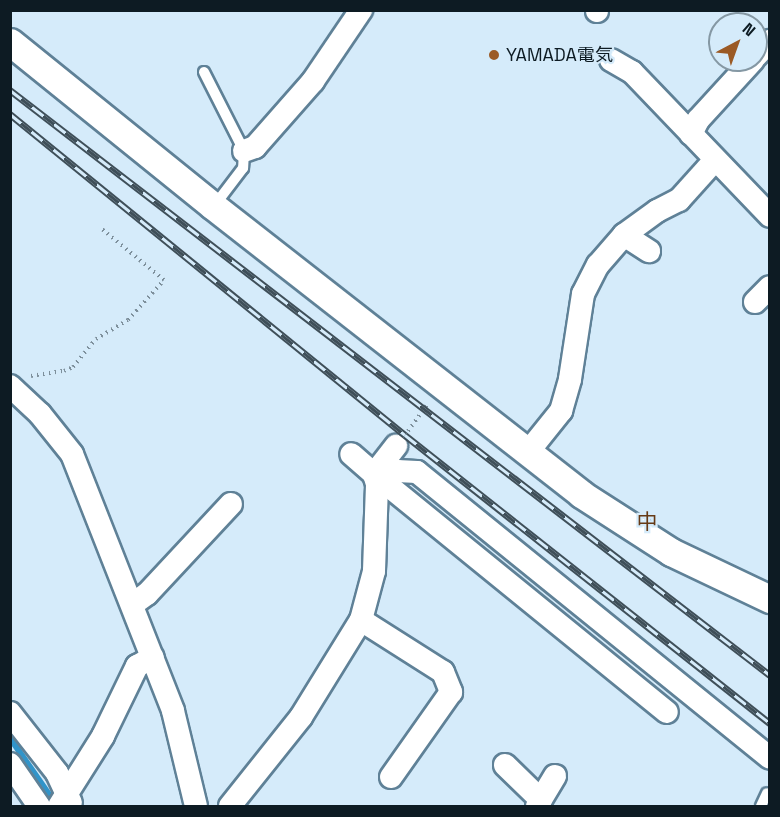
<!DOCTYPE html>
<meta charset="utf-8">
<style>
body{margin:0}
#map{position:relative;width:780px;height:817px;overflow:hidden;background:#d5ebfa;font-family:"Space Grotesk","Noto Sans JP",sans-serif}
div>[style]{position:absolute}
.stream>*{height:6px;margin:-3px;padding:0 3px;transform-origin:3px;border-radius:3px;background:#3194c9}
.path>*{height:4px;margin-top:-2px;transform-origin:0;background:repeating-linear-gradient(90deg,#7d8f9b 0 1.5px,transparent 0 6px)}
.roads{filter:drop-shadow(2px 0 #5f8197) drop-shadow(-2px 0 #5f8197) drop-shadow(0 2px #5f8197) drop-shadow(0 -2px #5f8197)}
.service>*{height:10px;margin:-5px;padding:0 5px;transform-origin:5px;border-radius:5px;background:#fff}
.minor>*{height:22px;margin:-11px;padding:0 11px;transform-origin:11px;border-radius:11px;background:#fff}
.tertiary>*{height:27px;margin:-13.5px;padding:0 13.5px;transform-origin:13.5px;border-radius:13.5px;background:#fff}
.rail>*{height:7px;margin-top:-3.5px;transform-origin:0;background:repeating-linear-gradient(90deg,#d5ebfa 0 14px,#3f4f59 0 28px);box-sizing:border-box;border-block:2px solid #3f4f59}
.dots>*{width:16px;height:16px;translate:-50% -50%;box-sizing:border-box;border:3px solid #d5ebfa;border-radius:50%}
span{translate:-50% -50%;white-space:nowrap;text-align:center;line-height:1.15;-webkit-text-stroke:4.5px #d5ebfa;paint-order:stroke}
.poi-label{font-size:18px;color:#0d1b23}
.left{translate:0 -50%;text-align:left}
.quarter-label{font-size:21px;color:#663a15}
.frame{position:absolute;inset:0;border:12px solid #0d1b23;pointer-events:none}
.north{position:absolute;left:708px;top:12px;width:60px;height:60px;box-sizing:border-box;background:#d5ebfa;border:2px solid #8598a4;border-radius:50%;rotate:41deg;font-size:16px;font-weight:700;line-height:24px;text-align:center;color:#0d1b23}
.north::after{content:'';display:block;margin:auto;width:21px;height:27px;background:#9b5a25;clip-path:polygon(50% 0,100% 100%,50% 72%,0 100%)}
</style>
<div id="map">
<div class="stream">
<div style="left:10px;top:738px;width:79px;rotate:55.3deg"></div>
</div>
<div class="path">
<div style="left:31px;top:376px;width:33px;rotate:-9deg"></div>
<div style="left:64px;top:371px;width:10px;rotate:-24deg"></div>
<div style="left:73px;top:367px;width:36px;rotate:-51deg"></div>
<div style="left:96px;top:339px;width:37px;rotate:-31deg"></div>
<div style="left:128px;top:320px;width:54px;rotate:-48deg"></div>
<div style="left:164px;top:280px;width:80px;rotate:-140.6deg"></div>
<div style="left:408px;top:431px;width:34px;rotate:-54deg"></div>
</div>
<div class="roads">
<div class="service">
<div style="left:204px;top:72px;width:89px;rotate:63.1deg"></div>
<div style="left:244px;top:151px;width:17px;rotate:93deg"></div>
<div style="left:243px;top:168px;width:48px;rotate:127.3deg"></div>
<div style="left:761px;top:806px;width:14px;rotate:-65deg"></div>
</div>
<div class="minor">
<div style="left:597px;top:11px;width:1px;rotate:-90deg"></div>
<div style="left:756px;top:56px;width:21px;rotate:-47deg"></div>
<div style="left:611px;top:60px;width:24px;rotate:30deg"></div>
<div style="left:632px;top:72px;width:199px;rotate:46.2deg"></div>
<div style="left:691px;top:134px;width:16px;rotate:-63deg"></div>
<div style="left:698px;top:120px;width:81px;rotate:-47.5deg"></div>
<div style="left:244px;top:151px;width:12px;rotate:-20deg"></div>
<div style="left:255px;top:147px;width:88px;rotate:-48.7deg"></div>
<div style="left:313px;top:81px;width:86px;rotate:-55.9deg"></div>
<div style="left:624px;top:235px;width:30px;rotate:33deg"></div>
<div style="left:755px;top:302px;width:21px;rotate:-45deg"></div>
<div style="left:10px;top:386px;width:41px;rotate:43deg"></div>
<div style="left:40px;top:414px;width:51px;rotate:51.3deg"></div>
<div style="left:72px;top:454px;width:276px;rotate:68.5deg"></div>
<div style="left:173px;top:711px;width:98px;rotate:76.4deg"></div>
<div style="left:528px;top:452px;width:53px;rotate:-51.2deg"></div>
<div style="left:561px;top:411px;width:33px;rotate:-74deg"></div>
<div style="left:570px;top:379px;width:86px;rotate:-81.3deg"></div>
<div style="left:583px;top:294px;width:33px;rotate:-63deg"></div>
<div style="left:598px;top:265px;width:40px;rotate:-49deg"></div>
<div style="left:624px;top:235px;width:41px;rotate:-36deg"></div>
<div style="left:657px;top:211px;width:25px;rotate:-27deg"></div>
<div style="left:679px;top:200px;width:54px;rotate:-48deg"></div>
<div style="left:374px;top:474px;width:36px;rotate:-52deg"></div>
<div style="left:385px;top:483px;width:363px;rotate:39.1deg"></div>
<div style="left:377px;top:484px;width:8px;rotate:-7deg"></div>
<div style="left:385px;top:483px;width:17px;rotate:-45deg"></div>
<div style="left:397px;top:471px;width:20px;rotate:3deg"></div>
<div style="left:417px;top:472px;width:454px;rotate:39deg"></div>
<div style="left:133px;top:604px;width:17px;rotate:-36deg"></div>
<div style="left:147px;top:594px;width:123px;rotate:-47deg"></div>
<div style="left:361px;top:620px;width:97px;rotate:32.4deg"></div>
<div style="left:443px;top:672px;width:22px;rotate:68deg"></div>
<div style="left:451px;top:692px;width:104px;rotate:125.2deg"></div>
<div style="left:10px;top:713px;width:76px;rotate:51.9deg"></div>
<div style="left:57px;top:773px;width:33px;rotate:65deg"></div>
<div style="left:10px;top:764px;width:51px;rotate:55.4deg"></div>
<div style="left:505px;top:765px;width:50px;rotate:44.2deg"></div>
<div style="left:59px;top:806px;width:83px;rotate:-57.8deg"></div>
<div style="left:103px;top:736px;width:78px;rotate:-64.1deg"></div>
<div style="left:137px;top:666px;width:18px;rotate:-29deg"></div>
<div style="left:230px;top:806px;width:114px;rotate:-51.4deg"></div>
<div style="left:301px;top:717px;width:114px;rotate:-58.3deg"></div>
<div style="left:361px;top:620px;width:51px;rotate:-75.1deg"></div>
<div style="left:374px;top:571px;width:87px;rotate:-88deg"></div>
<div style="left:377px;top:484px;width:10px;rotate:-107deg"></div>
<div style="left:374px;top:474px;width:30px;rotate:-139deg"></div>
<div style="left:537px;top:806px;width:35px;rotate:-59deg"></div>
</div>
<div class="tertiary">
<div style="left:10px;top:42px;width:261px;rotate:38.9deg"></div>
<div style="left:213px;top:206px;width:467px;rotate:38deg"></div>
<div style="left:581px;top:494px;width:107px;rotate:32.8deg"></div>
<div style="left:671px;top:552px;width:110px;rotate:25.4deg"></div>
</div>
</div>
<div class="rail">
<div style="left:10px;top:90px;width:959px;rotate:37.59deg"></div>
<div style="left:10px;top:114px;width:509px;rotate:39.1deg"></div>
<div style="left:405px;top:435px;width:465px;rotate:38.3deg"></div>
</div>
<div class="dots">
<div style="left:494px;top:55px;background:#9b5a25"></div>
</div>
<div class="poi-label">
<span class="left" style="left:506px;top:55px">YAMADA電気</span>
</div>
<div class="quarter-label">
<span style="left:647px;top:522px">中</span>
</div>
<div class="frame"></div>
<div class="north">N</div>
</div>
